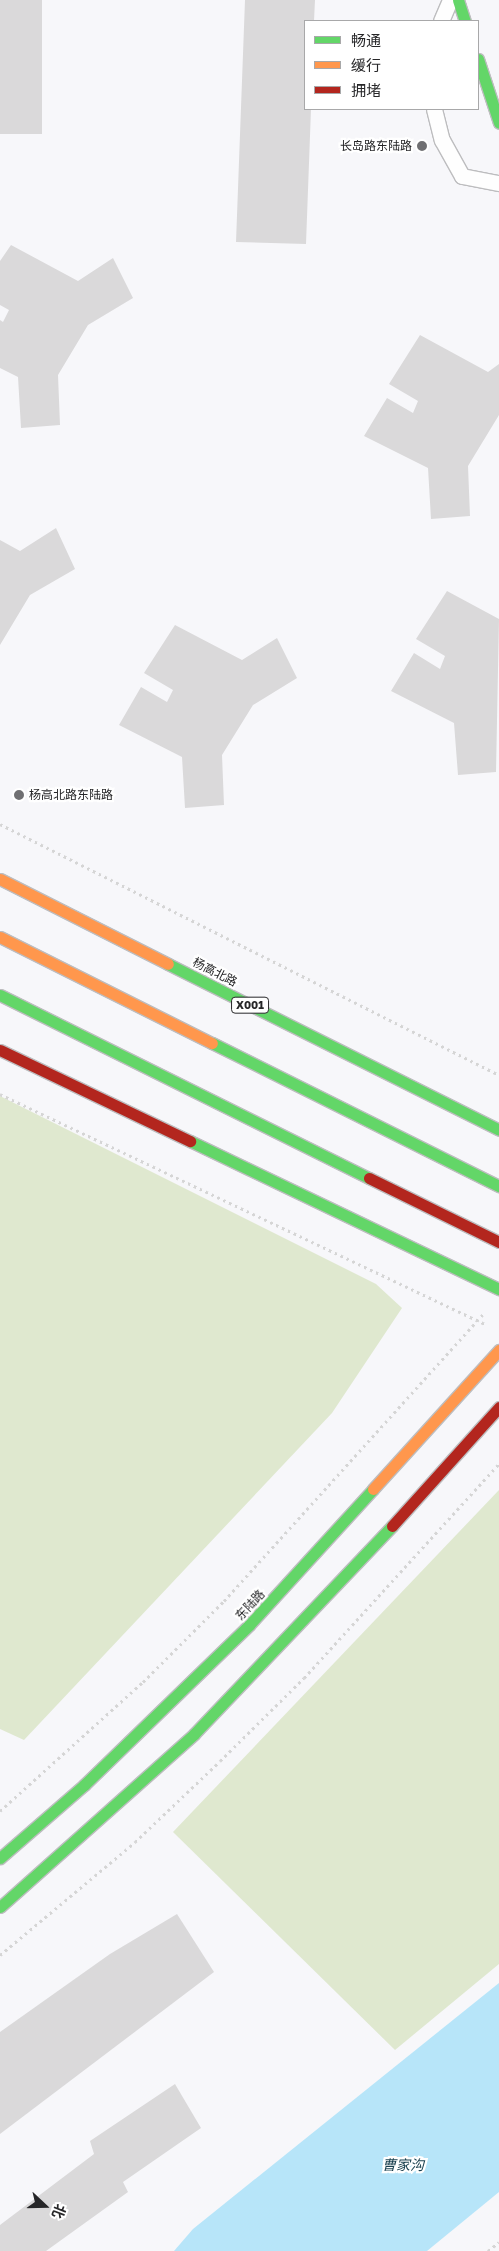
<!DOCTYPE html>
<meta charset="utf-8">
<style>
body{margin:0}
#map{position:relative;width:499px;height:2251px;overflow:hidden;background:#f7f7fa;font-family:"Golos Text","Noto Sans SC",sans-serif}
div>[style]{position:absolute}
.green>*{inset:0;background:#dfe8cf}
.water>*{inset:0;background:#b7e5f9}
.building>*{inset:0;background:#dad9da;transform-origin:0 0}
.path>*{height:3px;margin-top:-1.5px;transform-origin:0;background:repeating-linear-gradient(90deg,#d5d5d5 0 2.5px,transparent 0 6.5px)}
.roads{filter:drop-shadow(1px 0 #bdbdbf) drop-shadow(-1px 0 #bdbdbf) drop-shadow(0 1px #bdbdbf) drop-shadow(0 -1px #bdbdbf)}
.lane>*{height:15px;margin:-7.5px;padding:0 7.5px;transform-origin:7.5px;border-radius:7.5px;background:#fefefe}
.fast>*{height:11px;margin:-5.5px;padding:0 5.5px;transform-origin:5.5px;border-radius:5.5px;background:#63d668}
.slow>*{height:11px;margin:-5.5px;padding:0 5.5px;transform-origin:5.5px;border-radius:5.5px;background:#ff974d}
.jam>*{height:11px;margin:-5.5px;padding:0 5.5px;transform-origin:5.5px;border-radius:5.5px;background:#b3261e}
.dots>*{width:14px;height:14px;translate:-50% -50%;box-sizing:border-box;border:2px solid #fff;border-radius:50%}
span{translate:-50% -50%;white-space:nowrap;text-align:center;line-height:1.15;-webkit-text-stroke:4.5px #fff;paint-order:stroke}
.shield-label span{padding:1px 4px;background:#fff;border:1px solid;border-radius:4px;-webkit-text-stroke-width:0}
.shield-label{font-size:11px;color:#262628;font-weight:700}
.poi-label{font-size:12px;color:#262628}
.right{translate:-100% -50%;text-align:right}
.left{translate:0 -50%;text-align:left}
.street-label{font-size:12px;color:#262628}
.water-label{font-size:14px;color:#173e4d;font-style:italic}
.legend{position:absolute;left:304px;top:20px;width:175px;height:90px;box-sizing:border-box;background:#fff;border:1px solid #a8a8a9;margin:0;padding:6px 9px;list-style:none;font-size:15px;color:#262628}
.legend li{display:flex;align-items:center;gap:10px;height:25px}
.legend b{width:25px;border:1px solid #a8a8a9}
.north{position:absolute;left:20px;top:2181px;width:50px;height:50px;-webkit-text-stroke:4px #fff;paint-order:stroke;rotate:111deg;font-size:14px;font-weight:700;line-height:20px;text-align:center;color:#262628}
.north::after{content:'';display:block;margin:auto;width:18px;height:22px;background:#262628;clip-path:polygon(50% 0,100% 100%,50% 72%,0 100%)}
</style>
<div id="map">
<div class="green">
<div style="clip-path:polygon(0 1096px,376px 1284px,402px 1308px,332px 1413px,24px 1740px,0 1729px)"></div>
<div style="clip-path:polygon(499px 1490px,499px 1964px,395px 2050px,173px 1832px)"></div>
</div>
<div class="water">
<div style="clip-path:polygon(499px 1983px,499px 2192px,427px 2251px,174px 2251px,193px 2229px)"></div>
</div>
<div class="building">
<div style="left:0;top:0;width:42px;height:134px"></div>
<div style="clip-path:polygon(245px 0,315px 0,314px 21px,305px 21px,305px 109px,311px 109px,306px 244px,236px 242px)"></div>
<div style="clip-path:polygon(11px 245px,78px 281px,113px 258px,133px 298px,88px 325px,58px 375px,60px 425px,21px 428px,18px 377px,0 368px,0 320px,3px 322px,9px 310px,0 305px,0 261px)"></div>
<div style="clip-path:polygon(420px 335px,488px 372px,499px 364px,499px 415px,468px 466px,470px 516px,431px 519px,428px 468px,364px 436px,387px 398px,413px 413px,418px 401px,389px 384px)"></div>
<div style="clip-path:polygon(56px 528px,75px 569px,30px 595px,0 645px,0 540px,20px 551px)"></div>
<div style="clip-path:polygon(447px 591px,499px 619px,496px 772px,458px 775px,454px 723px,391px 691px,414px 653px,440px 669px,445px 656px,416px 639px)"></div>
<div style="clip-path:polygon(175px 625px,242px 660px,277px 638px,297px 678px,253px 705px,222px 755px,224px 805px,185px 808px,182px 757px,119px 725px,141px 687px,167px 702px,173px 690px,144px 673px)"></div>
<div style="clip-path:polygon(177px 1914px,214px 1972px,0 2134px,0 2032px,110px 1954px)"></div>
<div style="clip-path:polygon(175px 2084px,201px 2128px,123px 2182px,128px 2192px,46px 2251px,0 2251px,0 2225px,94px 2154px,90px 2141px)"></div>
</div>
<div class="path">
<div style="left:0;top:824px;width:559px;rotate:26.7deg"></div>
<div style="left:0;top:1094px;width:537px;rotate:25.37deg"></div>
<div style="left:0;top:1811px;width:193px;rotate:-42.1deg"></div>
<div style="left:143px;top:1682px;width:115px;rotate:-45deg"></div>
<div style="left:224px;top:1601px;width:387px;rotate:-47.9deg"></div>
<div style="left:0;top:1955px;width:176px;rotate:-39.9deg"></div>
<div style="left:135px;top:1842px;width:117px;rotate:-43.6deg"></div>
<div style="left:220px;top:1761px;width:118px;rotate:-44.7deg"></div>
<div style="left:304px;top:1678px;width:290px;rotate:-47.7deg"></div>
<div style="left:488px;top:2251px;width:14px;rotate:-39deg"></div>
</div>
<div class="roads">
<div class="lane">
<div style="left:441px;top:21px;width:23px;rotate:-67deg"></div>
<div style="left:434px;top:109px;width:32px;rotate:76deg"></div>
<div style="left:442px;top:140px;width:41px;rotate:60.9deg"></div>
<div style="left:462px;top:176px;width:38px;rotate:11deg"></div>
</div>
<div class="fast">
<div style="left:458px;top:0;width:22px;rotate:72deg"></div>
<div style="left:478px;top:59px;width:67px;rotate:71.8deg"></div>
<div style="left:168px;top:964px;width:370px;rotate:26.6deg"></div>
<div style="left:0;top:995px;width:412px;rotate:26.4deg"></div>
<div style="left:212px;top:1043px;width:321px;rotate:26.5deg"></div>
<div style="left:190px;top:1141px;width:343px;rotate:25.6deg"></div>
<div style="left:0;top:1858px;width:111px;rotate:-41deg"></div>
<div style="left:84px;top:1785px;width:230px;rotate:-44.1deg"></div>
<div style="left:249px;top:1625px;width:184px;rotate:-47.6deg"></div>
<div style="left:0;top:1907px;width:260px;rotate:-41.7deg"></div>
<div style="left:194px;top:1734px;width:287px;rotate:-46.4deg"></div>
</div>
<div class="slow">
<div style="left:0;top:879px;width:188px;rotate:26.8deg"></div>
<div style="left:0;top:937px;width:237px;rotate:26.6deg"></div>
<div style="left:373px;top:1489px;width:188px;rotate:-47.8deg"></div>
</div>
<div class="jam">
<div style="left:0;top:1050px;width:211px;rotate:25.6deg"></div>
<div style="left:369px;top:1178px;width:145px;rotate:26.2deg"></div>
<div style="left:392px;top:1526px;width:160px;rotate:-48deg"></div>
</div>
</div>
<div class="dots">
<div style="left:422px;top:146px;background:#6f6f72"></div>
<div style="left:19px;top:795px;background:#6f6f72"></div>
</div>
<div class="shield-label">
<span style="left:250px;top:1005px">X001</span>
</div>
<div class="poi-label">
<span class="right" style="left:412px;top:146px">长岛路东陆路</span>
<span class="left" style="left:29px;top:795px">杨高北路东陆路</span>
</div>
<div class="street-label">
<span style="left:215px;top:972px;rotate:27deg">杨高北路</span>
<span style="left:250px;top:1605px;rotate:-47deg">东陆路</span>
</div>
<div class="water-label">
<span style="left:403px;top:2165px">曹家沟</span>
</div>
<ul class="legend">
<li><b style="height:6px;background:#63d668"></b>畅通</li>
<li><b style="height:6px;background:#ff974d"></b>缓行</li>
<li><b style="height:6px;background:#b3261e"></b>拥堵</li>
</ul>
<div class="north">北</div>
</div>
